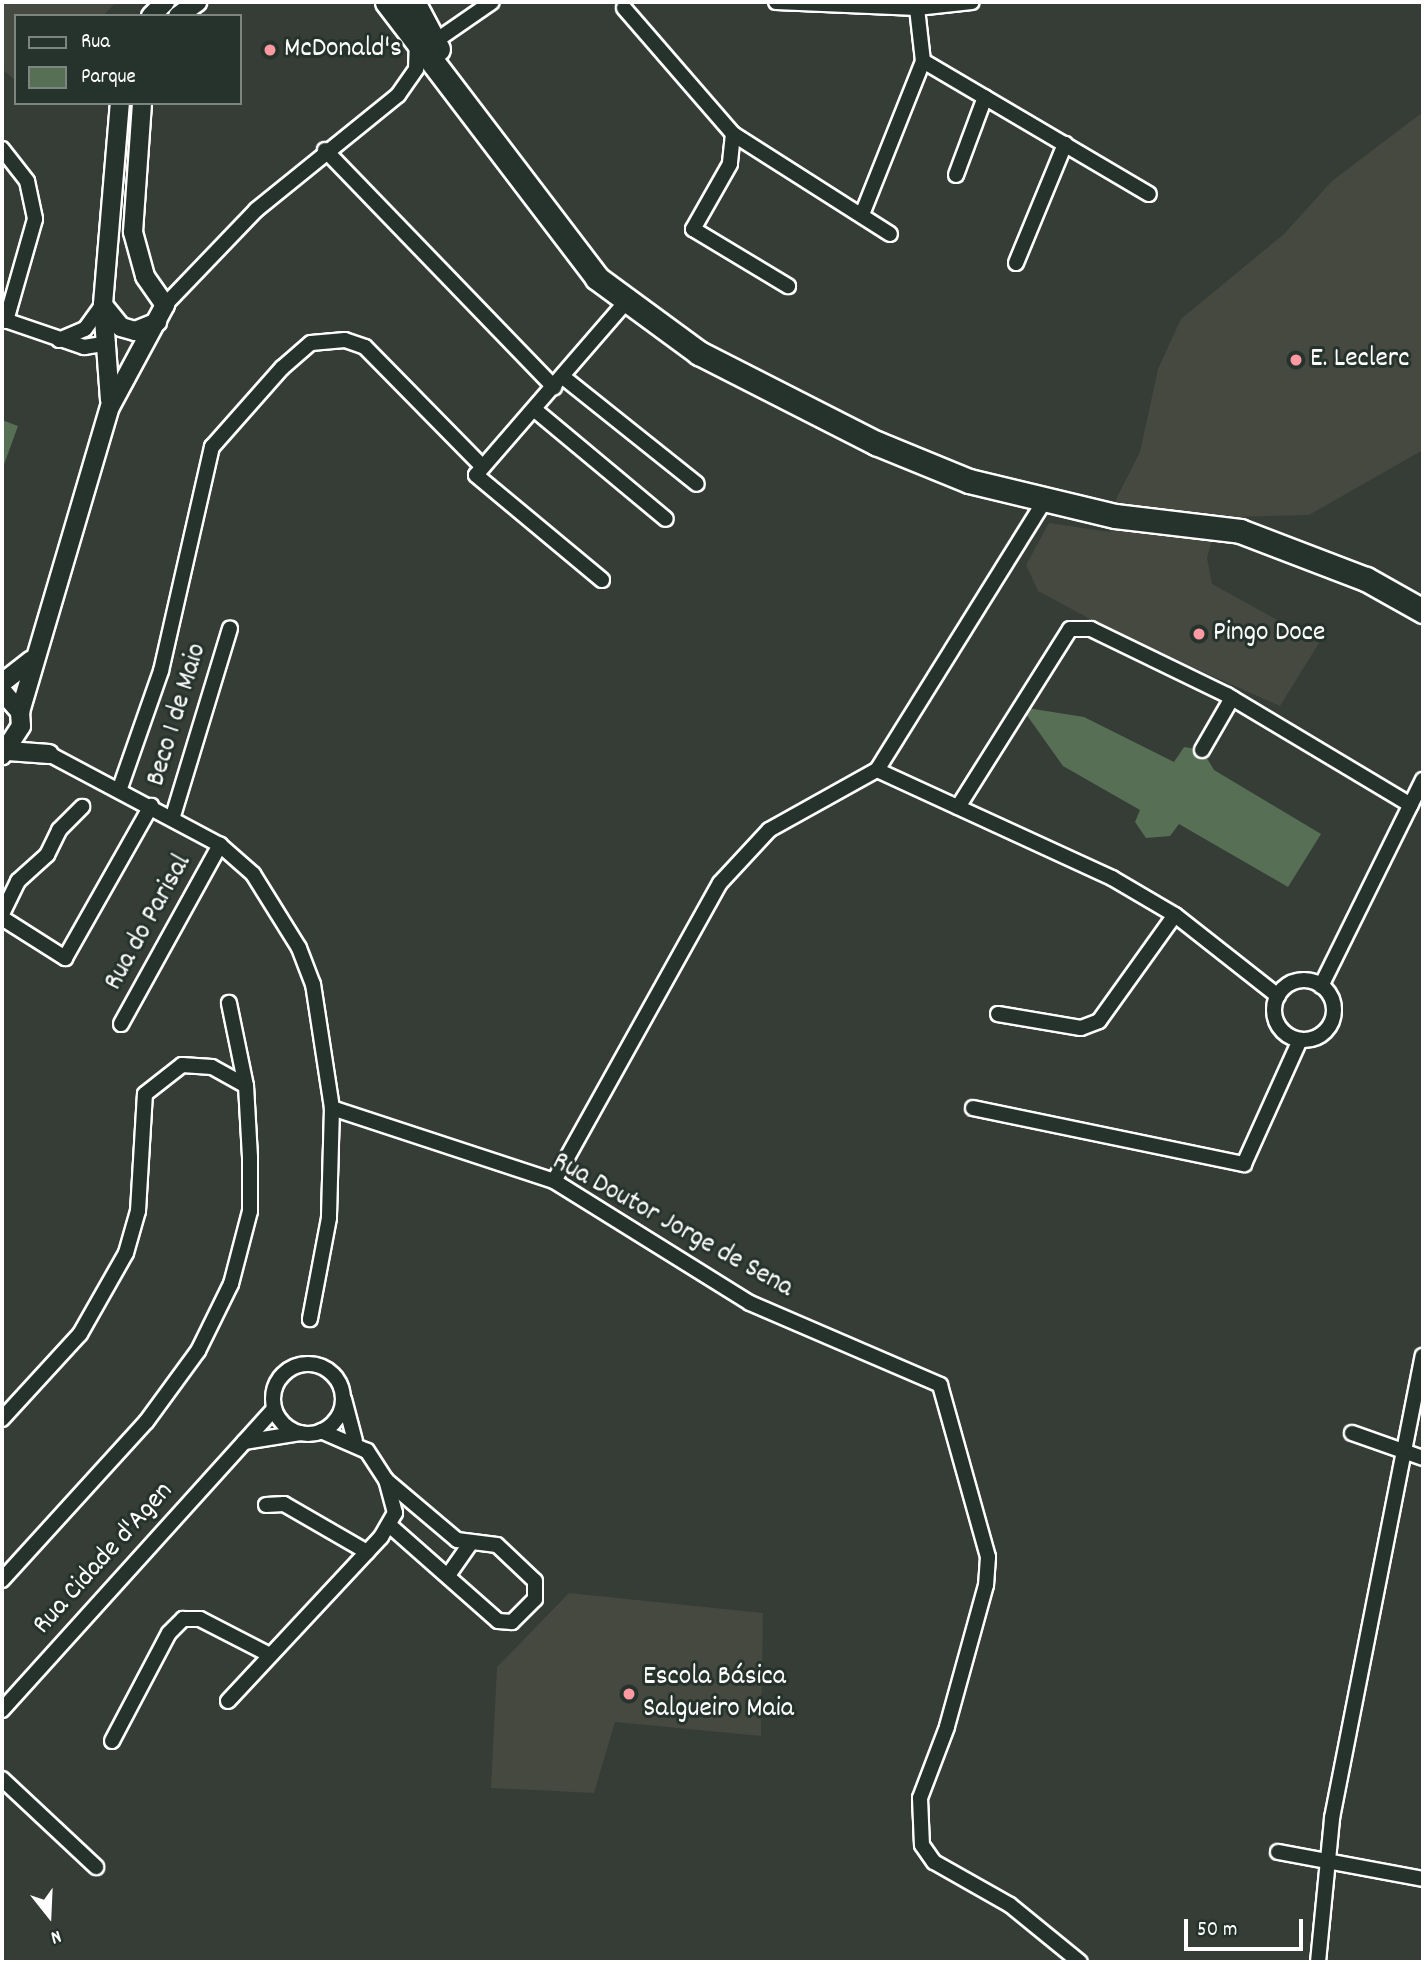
<!DOCTYPE html>
<meta charset="utf-8">
<style>
body{margin:0}
#map{position:relative;width:1425px;height:1964px;overflow:hidden;background:#353d36;font-family:Dekko,sans-serif}
div>[style]{position:absolute}
.built>*{inset:0;background:#464940}
.green>*{inset:0;background:#577055}
.roads{filter:drop-shadow(2px 0 #fff) drop-shadow(-2px 0 #fff) drop-shadow(0 2px #fff) drop-shadow(0 -2px #fff)}
.minor>*{height:14px;margin:-7px;padding:0 7px;transform-origin:7px;border-radius:7px;background:#26332d}
.minor>.ring{margin:-7px;padding:0;box-sizing:content-box;background:none;border:14px solid #26332d;border-radius:50%}
.tertiary>*{height:18px;margin:-9px;padding:0 9px;transform-origin:9px;border-radius:9px;background:#26332d}
.primary>*{height:23px;margin:-11.5px;padding:0 11.5px;transform-origin:11.5px;border-radius:11.5px;background:#26332d}
.dots>*{width:19px;height:19px;translate:-50% -50%;box-sizing:border-box;border:4px solid #26332d;border-radius:50%}
span{translate:-50% -50%;white-space:nowrap;text-align:center;line-height:1.15;-webkit-text-stroke:6px #26332d;paint-order:stroke}
.poi-label{font-size:28px;color:#fff}
.left{translate:0 -50%;text-align:left}
.street-label{font-size:28px;color:#fff}
.frame{position:absolute;inset:0;border:4px solid #fff;pointer-events:none}
.legend{position:absolute;left:14px;top:14px;width:228px;height:91px;box-sizing:border-box;background:#26332d;border:2px solid #7d8581;margin:0;padding:9px 12px;list-style:none;font-size:21px;color:#fff}
.legend li{display:flex;align-items:center;gap:14px;height:35px}
.legend b{width:35px;border:2px solid #7d8581}
.north{position:absolute;left:14px;top:1880px;width:70px;height:70px;-webkit-text-stroke:5px #26332d;paint-order:stroke;rotate:162deg;font-size:19px;font-weight:700;line-height:28px;text-align:center;color:#fff}
.north::after{content:'';display:block;margin:auto;width:24px;height:32px;background:#fff;clip-path:polygon(50% 0,100% 100%,50% 72%,0 100%)}
.scale{position:absolute;left:1184px;top:1919px;width:119px;height:32px;box-sizing:border-box;border:4px solid #fff;border-top:0;padding-left:9px;font-size:21px;line-height:24px;white-space:nowrap;color:#fff;-webkit-text-stroke:5px #26332d;paint-order:stroke}
</style>
<div id="map">
<div class="built">
<div style="clip-path:polygon(2px 2px,116px 2px,103px 16px,16px 16px,16px 81px,2px 69px)"></div>
<div style="clip-path:polygon(1423px 112px,1423px 450px,1309px 515px,1233px 517px,1213px 536px,1207px 558px,1212px 584px,1319px 643px,1280px 706px,1120px 635px,1038px 591px,1026px 565px,1049px 523px,1110px 532px,1117px 497px,1140px 452px,1158px 369px,1181px 319px,1284px 234px,1332px 181px)"></div>
<div style="clip-path:polygon(569px 1593px,763px 1613px,761px 1736px,615px 1722px,594px 1793px,491px 1788px,497px 1667px)"></div>
</div>
<div class="green">
<div style="clip-path:polygon(2px 420px,18px 426px,2px 470px)"></div>
<div style="clip-path:polygon(1021px 707px,1084px 717px,1174px 762px,1184px 747px,1202px 750px,1214px 770px,1321px 834px,1288px 887px,1179px 824px,1170px 836px,1146px 838px,1135px 822px,1140px 810px,1063px 766px)"></div>
</div>
<div class="roads">
<div class="minor">
<div style="left:776px;top:2px;width:141px;rotate:2.4deg"></div>
<div style="left:917px;top:8px;width:55px;rotate:-6.2deg"></div>
<div style="left:624px;top:8px;width:167px;rotate:49.1deg"></div>
<div style="left:733px;top:134px;width:186px;rotate:32.5deg"></div>
<div style="left:434px;top:42px;width:70px;rotate:-34.6deg"></div>
<div style="left:923px;top:61px;width:262px;rotate:30.5deg"></div>
<div style="left:733px;top:134px;width:30px;rotate:96deg"></div>
<div style="left:730px;top:164px;width:75px;rotate:119.6deg"></div>
<div style="left:693px;top:229px;width:111px;rotate:31deg"></div>
<div style="left:2px;top:149px;width:41px;rotate:52deg"></div>
<div style="left:27px;top:181px;width:39px;rotate:78deg"></div>
<div style="left:35px;top:219px;width:106px;rotate:105.9deg"></div>
<div style="left:325px;top:150px;width:330px;rotate:46deg"></div>
<div style="left:956px;top:175px;width:83px;rotate:-69.6deg"></div>
<div style="left:863px;top:212px;width:162px;rotate:-68.3deg"></div>
<div style="left:923px;top:61px;width:53px;rotate:-96.5deg"></div>
<div style="left:1016px;top:263px;width:129px;rotate:-67.6deg"></div>
<div style="left:165px;top:305px;width:132px;rotate:-46.2deg"></div>
<div style="left:256px;top:210px;width:183px;rotate:-39deg"></div>
<div style="left:398px;top:95px;width:32px;rotate:-55deg"></div>
<div style="left:416px;top:69px;width:26px;rotate:-88deg"></div>
<div style="left:2px;top:319px;width:87px;rotate:18.9deg"></div>
<div style="left:84px;top:347px;width:24px;rotate:-9deg"></div>
<div style="left:59px;top:340px;width:28px;rotate:-23deg"></div>
<div style="left:85px;top:329px;width:31px;rotate:-54deg"></div>
<div style="left:563px;top:377px;width:171px;rotate:38.6deg"></div>
<div style="left:535px;top:410px;width:170px;rotate:39.8deg"></div>
<div style="left:602px;top:580px;width:164px;rotate:-140.2deg"></div>
<div style="left:476px;top:475px;width:229px;rotate:-49.1deg"></div>
<div style="left:1202px;top:750px;width:60px;rotate:-60deg"></div>
<div style="left:49px;top:754px;width:194px;rotate:28deg"></div>
<div style="left:220px;top:845px;width:44px;rotate:41.3deg"></div>
<div style="left:253px;top:874px;width:87px;rotate:58.1deg"></div>
<div style="left:299px;top:948px;width:39px;rotate:69deg"></div>
<div style="left:313px;top:984px;width:125px;rotate:81.3deg"></div>
<div style="left:332px;top:1108px;width:110px;rotate:91.6deg"></div>
<div style="left:329px;top:1218px;width:103px;rotate:100.7deg"></div>
<div style="left:877px;top:770px;width:259px;rotate:24.7deg"></div>
<div style="left:1112px;top:878px;width:73px;rotate:30.4deg"></div>
<div style="left:1175px;top:915px;width:131px;rotate:38.2deg"></div>
<div style="left:120px;top:788px;width:124px;rotate:-70.7deg"></div>
<div style="left:161px;top:671px;width:230px;rotate:-77.2deg"></div>
<div style="left:212px;top:447px;width:106px;rotate:-48.5deg"></div>
<div style="left:282px;top:368px;width:38px;rotate:-41deg"></div>
<div style="left:311px;top:343px;width:34px;rotate:-5deg"></div>
<div style="left:345px;top:340px;width:21px;rotate:19deg"></div>
<div style="left:365px;top:347px;width:168px;rotate:45.5deg"></div>
<div style="left:958px;top:807px;width:210px;rotate:-57.8deg"></div>
<div style="left:1070px;top:629px;width:21px"></div>
<div style="left:1091px;top:629px;width:151px;rotate:25.9deg"></div>
<div style="left:1227px;top:695px;width:214px;rotate:30.9deg"></div>
<div style="left:173px;top:816px;width:196px;rotate:-73.1deg"></div>
<div style="left:2px;top:914px;width:37px;rotate:-64deg"></div>
<div style="left:18px;top:881px;width:39px;rotate:-42deg"></div>
<div style="left:47px;top:855px;width:28px;rotate:-64deg"></div>
<div style="left:59px;top:830px;width:33px;rotate:-45deg"></div>
<div style="left:2px;top:918px;width:75px;rotate:32.4deg"></div>
<div style="left:65px;top:958px;width:175px;rotate:-60.5deg"></div>
<div class="ring" style="left:1274px;top:980px;width:46px;height:46px"></div>
<div style="left:1321px;top:986px;width:230px;rotate:-63.7deg"></div>
<div style="left:998px;top:1014px;width:84px;rotate:9.6deg"></div>
<div style="left:1081px;top:1028px;width:19px;rotate:-21deg"></div>
<div style="left:1099px;top:1021px;width:130px;rotate:-54.4deg"></div>
<div style="left:121px;top:1024px;width:205px;rotate:-61.1deg"></div>
<div style="left:332px;top:1108px;width:234px;rotate:18.2deg"></div>
<div style="left:554px;top:1181px;width:231px;rotate:31.9deg"></div>
<div style="left:750px;top:1303px;width:207px;rotate:23.3deg"></div>
<div style="left:940px;top:1385px;width:179px;rotate:74.4deg"></div>
<div style="left:988px;top:1557px;width:28px;rotate:94deg"></div>
<div style="left:986px;top:1585px;width:147px;rotate:105.4deg"></div>
<div style="left:947px;top:1727px;width:76px;rotate:110.8deg"></div>
<div style="left:920px;top:1798px;width:47px;rotate:87.6deg"></div>
<div style="left:922px;top:1845px;width:21px;rotate:55deg"></div>
<div style="left:934px;top:1862px;width:87px;rotate:29.5deg"></div>
<div style="left:1010px;top:1905px;width:90px;rotate:39.2deg"></div>
<div style="left:973px;top:1108px;width:277px;rotate:11.7deg"></div>
<div style="left:1244px;top:1164px;width:136px;rotate:-65.7deg"></div>
<div style="left:554px;top:1181px;width:341px;rotate:-60.9deg"></div>
<div style="left:720px;top:883px;width:72px;rotate:-47.2deg"></div>
<div style="left:769px;top:830px;width:124px;rotate:-29.1deg"></div>
<div style="left:877px;top:770px;width:318px;rotate:-58.1deg"></div>
<div class="ring" style="left:273px;top:1364px;width:56px;height:56px"></div>
<div style="left:344px;top:1399px;width:43px;rotate:75.3deg"></div>
<div style="left:2px;top:1419px;width:115px;rotate:-47.5deg"></div>
<div style="left:80px;top:1334px;width:93px;rotate:-60.4deg"></div>
<div style="left:126px;top:1253px;width:44px;rotate:-74.1deg"></div>
<div style="left:138px;top:1211px;width:117px;rotate:-86.6deg"></div>
<div style="left:145px;top:1094px;width:47px;rotate:-38.1deg"></div>
<div style="left:182px;top:1065px;width:30px;rotate:4deg"></div>
<div style="left:212px;top:1067px;width:39px;rotate:29deg"></div>
<div style="left:1352px;top:1433px;width:75px;rotate:19.4deg"></div>
<div style="left:244px;top:1442px;width:57px;rotate:-9.1deg"></div>
<div style="left:386px;top:1480px;width:93px;rotate:40.2deg"></div>
<div style="left:457px;top:1540px;width:40px;rotate:7.1deg"></div>
<div style="left:497px;top:1545px;width:52px;rotate:43.5deg"></div>
<div style="left:535px;top:1581px;width:18px;rotate:90deg"></div>
<div style="left:535px;top:1599px;width:33px;rotate:135deg"></div>
<div style="left:512px;top:1622px;width:14px;rotate:-176deg"></div>
<div style="left:498px;top:1621px;width:145px;rotate:-138.6deg"></div>
<div style="left:266px;top:1505px;width:18px;rotate:-3deg"></div>
<div style="left:284px;top:1504px;width:96px;rotate:30deg"></div>
<div style="left:449px;top:1574px;width:39px;rotate:-55deg"></div>
<div style="left:2px;top:1580px;width:214px;rotate:-47.7deg"></div>
<div style="left:146px;top:1422px;width:88px;rotate:-53.8deg"></div>
<div style="left:198px;top:1351px;width:75px;rotate:-63.8deg"></div>
<div style="left:231px;top:1284px;width:75px;rotate:-75.4deg"></div>
<div style="left:250px;top:1211px;width:54px;rotate:-90deg"></div>
<div style="left:250px;top:1157px;width:71px;rotate:-93.2deg"></div>
<div style="left:246px;top:1086px;width:85px;rotate:-101.6deg"></div>
<div style="left:228px;top:1701px;width:224px;rotate:-47deg"></div>
<div style="left:381px;top:1537px;width:28px;rotate:-60deg"></div>
<div style="left:395px;top:1513px;width:34px;rotate:-105deg"></div>
<div style="left:386px;top:1480px;width:35px;rotate:-123deg"></div>
<div style="left:367px;top:1451px;width:50px;rotate:-156.5deg"></div>
<div style="left:2px;top:1710px;width:406px;rotate:-47.9deg"></div>
<div style="left:112px;top:1741px;width:122px;rotate:-62.2deg"></div>
<div style="left:169px;top:1633px;width:20px;rotate:-45deg"></div>
<div style="left:183px;top:1619px;width:17px"></div>
<div style="left:200px;top:1619px;width:79px;rotate:27.2deg"></div>
<div style="left:2px;top:1779px;width:129px;rotate:43.1deg"></div>
<div style="left:1278px;top:1852px;width:147px;rotate:10.5deg"></div>
<div style="left:1318px;top:1962px;width:145px;rotate:-84.4deg"></div>
<div style="left:1332px;top:1818px;width:471px;rotate:-78.9deg"></div>
</div>
<div class="tertiary">
<div style="left:151px;top:16px;width:20px;rotate:-45deg"></div>
<div style="left:178px;top:16px;width:24px;rotate:-36deg"></div>
<div style="left:103px;top:305px;width:28px;rotate:51deg"></div>
<div style="left:121px;top:327px;width:15px;rotate:16deg"></div>
<div style="left:135px;top:331px;width:24px;rotate:-22deg"></div>
<div style="left:110px;top:400px;width:96px;rotate:-94.2deg"></div>
<div style="left:103px;top:304px;width:202px;rotate:-85.2deg"></div>
<div style="left:2px;top:683px;width:37px;rotate:-38deg"></div>
<div style="left:2px;top:691px;width:28px;rotate:49deg"></div>
<div style="left:20px;top:712px;width:14px;rotate:86deg"></div>
<div style="left:21px;top:726px;width:35px;rotate:123deg"></div>
<div style="left:20px;top:712px;width:318px;rotate:-73.6deg"></div>
<div style="left:110px;top:407px;width:116px;rotate:-61.7deg"></div>
<div style="left:165px;top:305px;width:35px;rotate:-125deg"></div>
<div style="left:145px;top:276px;width:46px;rotate:-105.3deg"></div>
<div style="left:133px;top:232px;width:129px;rotate:-86deg"></div>
<div style="left:8px;top:751px;width:41px;rotate:4.2deg"></div>
</div>
<div class="primary">
<div style="left:387px;top:2px;width:347px;rotate:52.7deg"></div>
<div style="left:597px;top:278px;width:127px;rotate:36.3deg"></div>
<div style="left:699px;top:353px;width:199px;rotate:27deg"></div>
<div style="left:876px;top:443px;width:100px;rotate:22.2deg"></div>
<div style="left:969px;top:481px;width:150px;rotate:13.5deg"></div>
<div style="left:1115px;top:516px;width:126px;rotate:6.8deg"></div>
<div style="left:1240px;top:531px;width:135px;rotate:20.9deg"></div>
<div style="left:1366px;top:579px;width:65px;rotate:29.3deg"></div>
<div style="left:413px;top:2px;width:53px;rotate:62deg"></div>
</div>
</div>
<div class="dots">
<div style="left:270px;top:50px;background:#ff9aa2"></div>
<div style="left:1296px;top:360px;background:#ff9aa2"></div>
<div style="left:1199px;top:634px;background:#ff9aa2"></div>
<div style="left:629px;top:1694px;background:#ff9aa2"></div>
</div>
<div class="poi-label">
<span class="left" style="left:284px;top:50px">McDonald's</span>
<span class="left" style="left:1310px;top:360px">E. Leclerc</span>
<span class="left" style="left:1213px;top:634px">Pingo Doce</span>
<span class="left" style="left:643px;top:1694px">Escola Básica<br>Salgueiro Maia</span>
</div>
<div class="street-label">
<span style="left:178px;top:715px;rotate:-73deg">Beco 1 de Maio</span>
<span style="left:149px;top:923px;rotate:-61deg">Rua do Parisal</span>
<span style="left:672px;top:1226px;rotate:29deg">Rua Doutor Jorge de Sena</span>
<span style="left:104px;top:1559px;rotate:-48deg">Rua Cidade d'Agen</span>
</div>
<div class="frame"></div>
<ul class="legend">
<li><b style="height:9px;background:#26332d"></b>Rua</li>
<li><b style="height:19px;background:#577055"></b>Parque</li>
</ul>
<div class="north">N</div>
<div class="scale">50 m</div>
</div>
